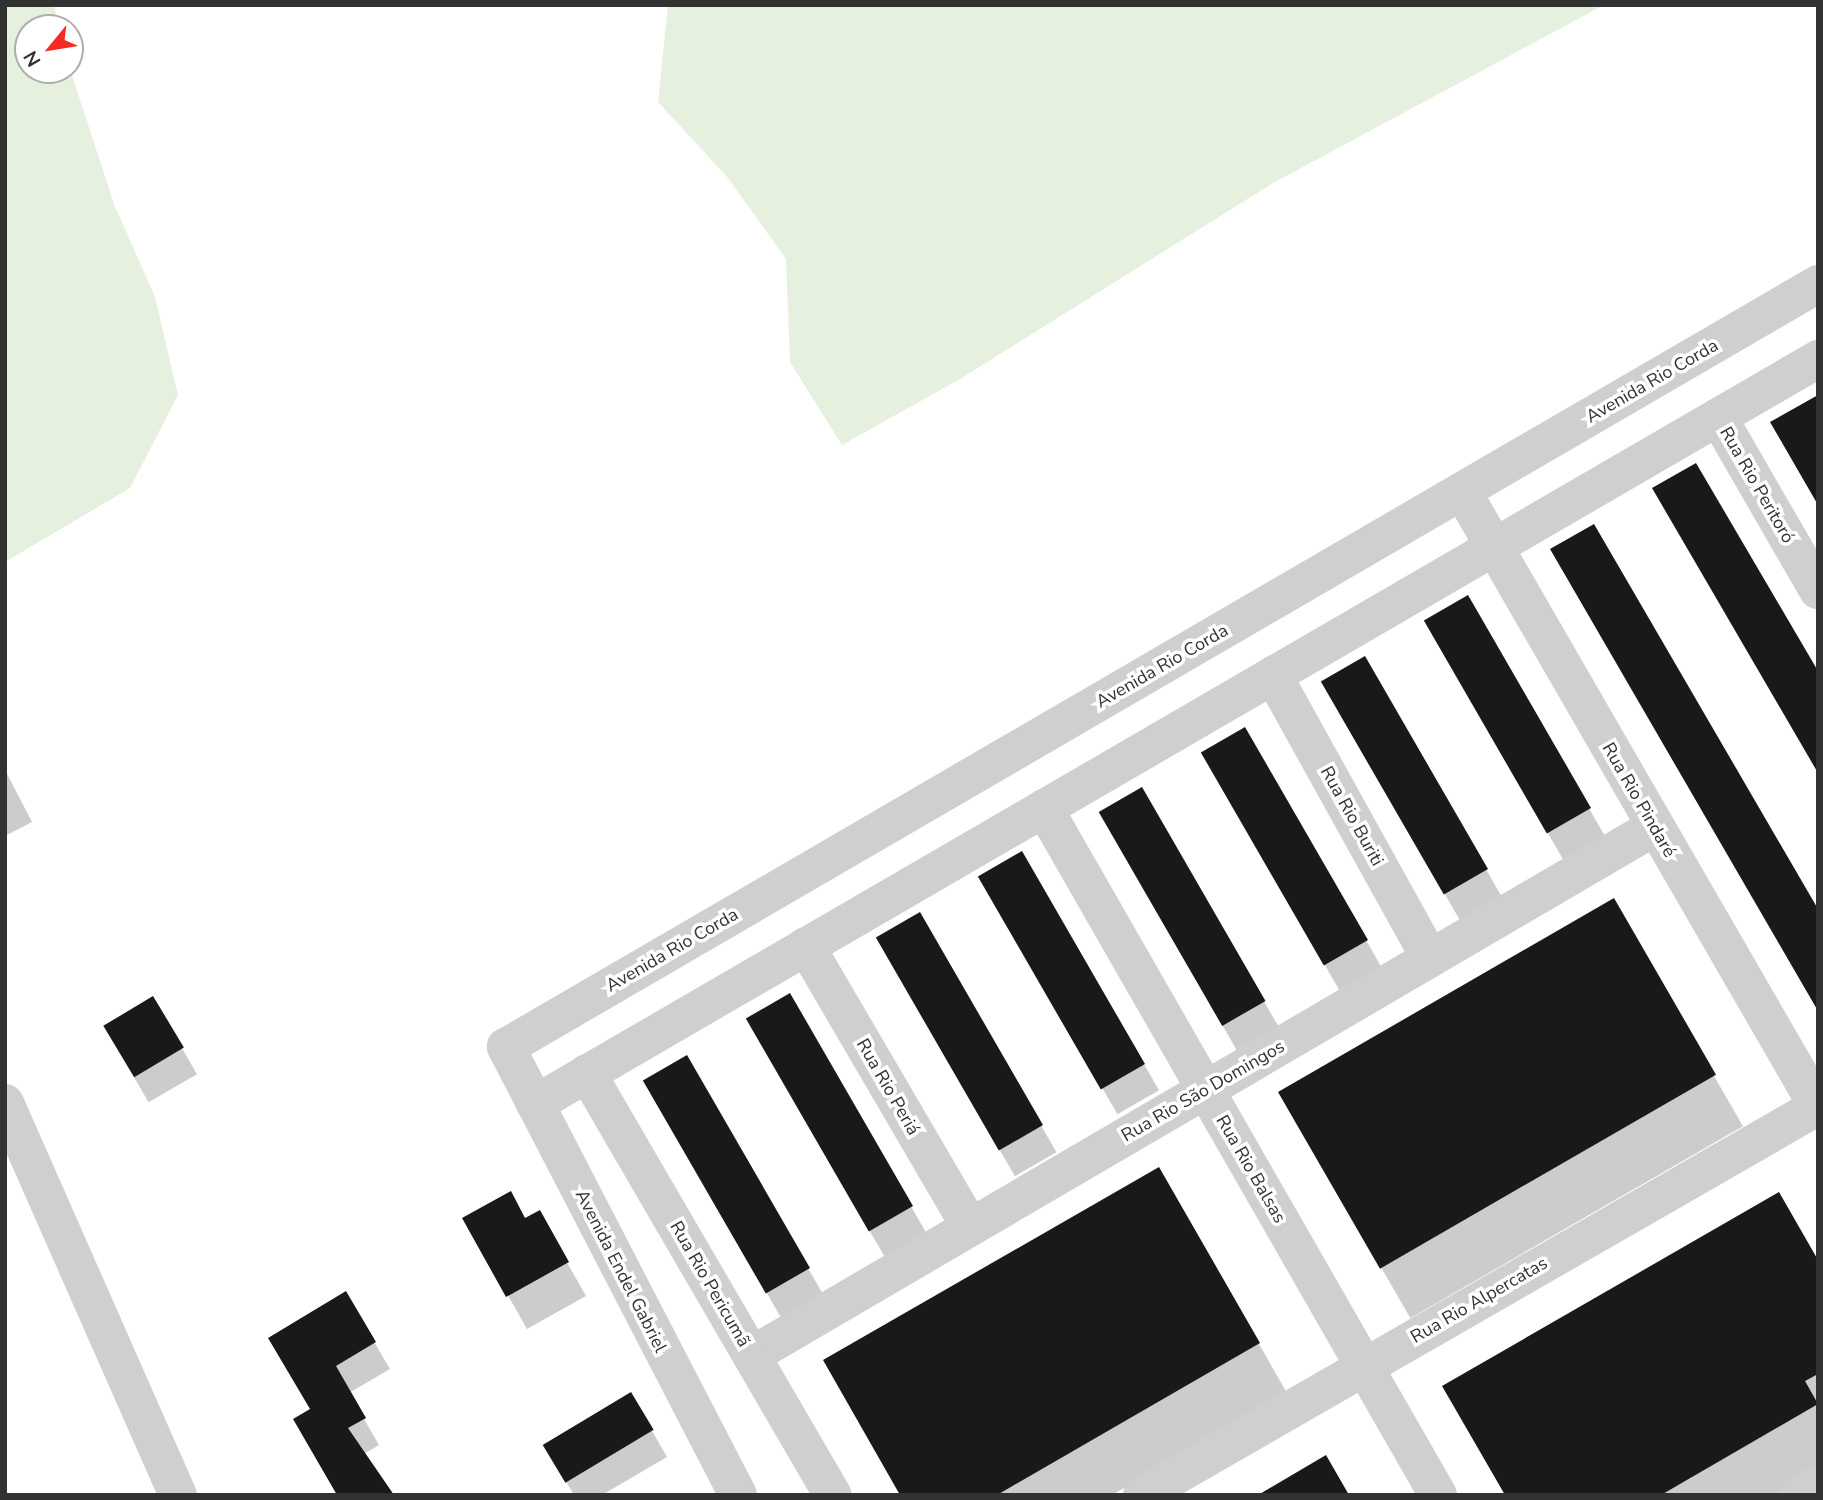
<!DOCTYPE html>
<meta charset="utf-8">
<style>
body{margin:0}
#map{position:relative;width:1823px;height:1500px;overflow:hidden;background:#fff;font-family:"Nunito Sans",sans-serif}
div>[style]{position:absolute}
.green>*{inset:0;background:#e6f0df}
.shadow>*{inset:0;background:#0003;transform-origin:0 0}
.building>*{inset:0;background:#191919;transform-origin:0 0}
.minor>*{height:38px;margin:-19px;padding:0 19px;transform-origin:19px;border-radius:19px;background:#cfcfcf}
.tertiary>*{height:38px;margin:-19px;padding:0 19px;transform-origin:19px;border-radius:19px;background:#cfcfcf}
span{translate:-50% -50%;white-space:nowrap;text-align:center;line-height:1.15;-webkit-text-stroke:7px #fff;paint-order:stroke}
.street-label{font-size:18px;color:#323232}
.frame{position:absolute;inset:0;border:7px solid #323232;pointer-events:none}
.north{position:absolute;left:14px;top:14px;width:70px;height:70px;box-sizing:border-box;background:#fff;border:2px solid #adadad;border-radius:50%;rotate:240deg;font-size:19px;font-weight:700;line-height:28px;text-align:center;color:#323232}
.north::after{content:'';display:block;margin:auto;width:24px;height:32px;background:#f72b26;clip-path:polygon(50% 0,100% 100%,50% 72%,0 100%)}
</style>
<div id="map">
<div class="green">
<div style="clip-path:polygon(5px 5px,54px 5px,59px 28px,28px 28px,28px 70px,70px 69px,114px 204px,155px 297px,178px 395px,130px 488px,5px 562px)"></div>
<div style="clip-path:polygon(668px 5px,1604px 5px,1273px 183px,960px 379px,842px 445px,790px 362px,786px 259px,728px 178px,658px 102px)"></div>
</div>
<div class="shadow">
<div style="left:1467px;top:597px;width:275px;height:48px;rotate:60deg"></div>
<div style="left:1364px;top:658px;width:275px;height:48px;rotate:60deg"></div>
<div style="left:1244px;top:729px;width:274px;height:48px;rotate:60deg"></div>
<div style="clip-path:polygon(5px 770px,32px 822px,5px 836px)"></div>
<div style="left:1142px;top:790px;width:275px;height:48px;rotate:60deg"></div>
<div style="left:1022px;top:853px;width:274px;height:48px;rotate:60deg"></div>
<div style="left:1613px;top:901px;width:260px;height:384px;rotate:60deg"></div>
<div style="left:919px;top:914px;width:275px;height:48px;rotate:60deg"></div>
<div style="left:789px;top:995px;width:275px;height:48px;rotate:60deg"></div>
<div style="left:153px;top:998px;width:88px;height:56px;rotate:60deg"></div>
<div style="left:686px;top:1057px;width:274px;height:48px;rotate:60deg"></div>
<div style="clip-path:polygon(1159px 1169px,1287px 1393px,1112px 1495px,902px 1495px)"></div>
<div style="clip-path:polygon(539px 1213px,586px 1296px,527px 1329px,464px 1218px,525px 1220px)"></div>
<div style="clip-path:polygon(1818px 1263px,1818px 1471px,1776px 1495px,1507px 1495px)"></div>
<div style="clip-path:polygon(346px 1294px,390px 1369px,349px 1393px,379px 1445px,364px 1454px,313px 1410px)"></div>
<div style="clip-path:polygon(631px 1394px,667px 1457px,602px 1495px,574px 1495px,544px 1444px)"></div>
</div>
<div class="building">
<div style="clip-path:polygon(1818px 395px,1818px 505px,1770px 422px)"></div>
<div style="clip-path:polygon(1696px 463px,1818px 671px,1818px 773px,1652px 488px)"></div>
<div style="clip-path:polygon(1594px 524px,1818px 909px,1818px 1011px,1550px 549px)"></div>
<div style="left:1468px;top:595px;width:246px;height:51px;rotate:60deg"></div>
<div style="left:1365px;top:656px;width:246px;height:51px;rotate:60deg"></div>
<div style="left:1245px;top:727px;width:246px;height:51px;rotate:60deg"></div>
<div style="left:1142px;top:787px;width:247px;height:50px;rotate:60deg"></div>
<div style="left:1022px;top:851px;width:246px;height:51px;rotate:60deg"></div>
<div style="left:1614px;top:898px;width:204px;height:388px;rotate:60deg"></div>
<div style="left:920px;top:912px;width:246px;height:51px;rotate:60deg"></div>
<div style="left:790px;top:993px;width:246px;height:51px;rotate:60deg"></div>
<div style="left:153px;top:996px;width:60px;height:58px;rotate:59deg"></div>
<div style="left:687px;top:1055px;width:246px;height:51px;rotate:60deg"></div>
<div style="clip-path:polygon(1159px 1167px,1260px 1343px,997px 1495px,900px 1495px,823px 1360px)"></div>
<div style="clip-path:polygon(511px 1191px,525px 1218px,540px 1210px,569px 1262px,506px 1297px,462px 1218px)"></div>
<div style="clip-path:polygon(1779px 1192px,1818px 1260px,1818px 1374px,1805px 1381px,1818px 1404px,1661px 1495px,1505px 1495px,1442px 1386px)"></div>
<div style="clip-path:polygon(346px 1291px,376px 1342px,336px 1366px,366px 1418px,348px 1428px,394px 1495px,337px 1495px,293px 1419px,310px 1409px,268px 1338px)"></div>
<div style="left:631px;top:1392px;width:44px;height:103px;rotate:59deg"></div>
<div style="clip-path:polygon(1326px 1455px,1349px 1495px,1258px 1495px)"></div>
</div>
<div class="minor">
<div style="left:1718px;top:417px;width:200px;rotate:60deg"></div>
<div style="left:1462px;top:491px;width:711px;rotate:59.98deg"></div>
<div style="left:1273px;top:675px;width:324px;rotate:61deg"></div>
<div style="left:1044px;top:808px;width:792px;rotate:60.17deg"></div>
<div style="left:806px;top:946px;width:325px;rotate:59.7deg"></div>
<div style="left:5px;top:1103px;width:428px;rotate:66.2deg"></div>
<div style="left:752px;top:1355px;width:1046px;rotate:-30.32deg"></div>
<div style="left:1142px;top:1495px;width:779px;rotate:-29.89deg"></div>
<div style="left:1799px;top:1495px;width:22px;rotate:-30deg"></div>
</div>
<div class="tertiary">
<div style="left:587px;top:1073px;width:488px;rotate:59.8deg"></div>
<div style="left:535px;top:1104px;width:1484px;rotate:-30.14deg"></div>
<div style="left:738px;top:1495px;width:505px;rotate:-117.38deg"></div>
<div style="left:506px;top:1047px;width:1518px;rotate:-30.18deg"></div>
</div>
<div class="street-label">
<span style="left:1652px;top:381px;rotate:-30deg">Avenida Rio Corda</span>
<span style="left:1757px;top:485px;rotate:60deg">Rua Rio Peritoró</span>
<span style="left:1162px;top:666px;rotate:-30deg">Avenida Rio Corda</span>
<span style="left:1639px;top:800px;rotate:60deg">Rua Rio Pindaré</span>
<span style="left:1352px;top:816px;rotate:61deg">Rua Rio Buriti</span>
<span style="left:672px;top:950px;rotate:-30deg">Avenida Rio Corda</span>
<span style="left:888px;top:1087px;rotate:60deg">Rua Rio Periá</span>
<span style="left:1203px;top:1091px;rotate:-30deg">Rua Rio São Domingos</span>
<span style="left:1251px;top:1169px;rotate:60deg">Rua Rio Balsas</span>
<span style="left:621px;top:1271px;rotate:63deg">Avenida Endel Gabriel</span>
<span style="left:710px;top:1284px;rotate:60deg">Rua Rio Pericumã</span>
<span style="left:1479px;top:1300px;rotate:-30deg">Rua Rio Alpercatas</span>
</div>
<div class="frame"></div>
<div class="north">N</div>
</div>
